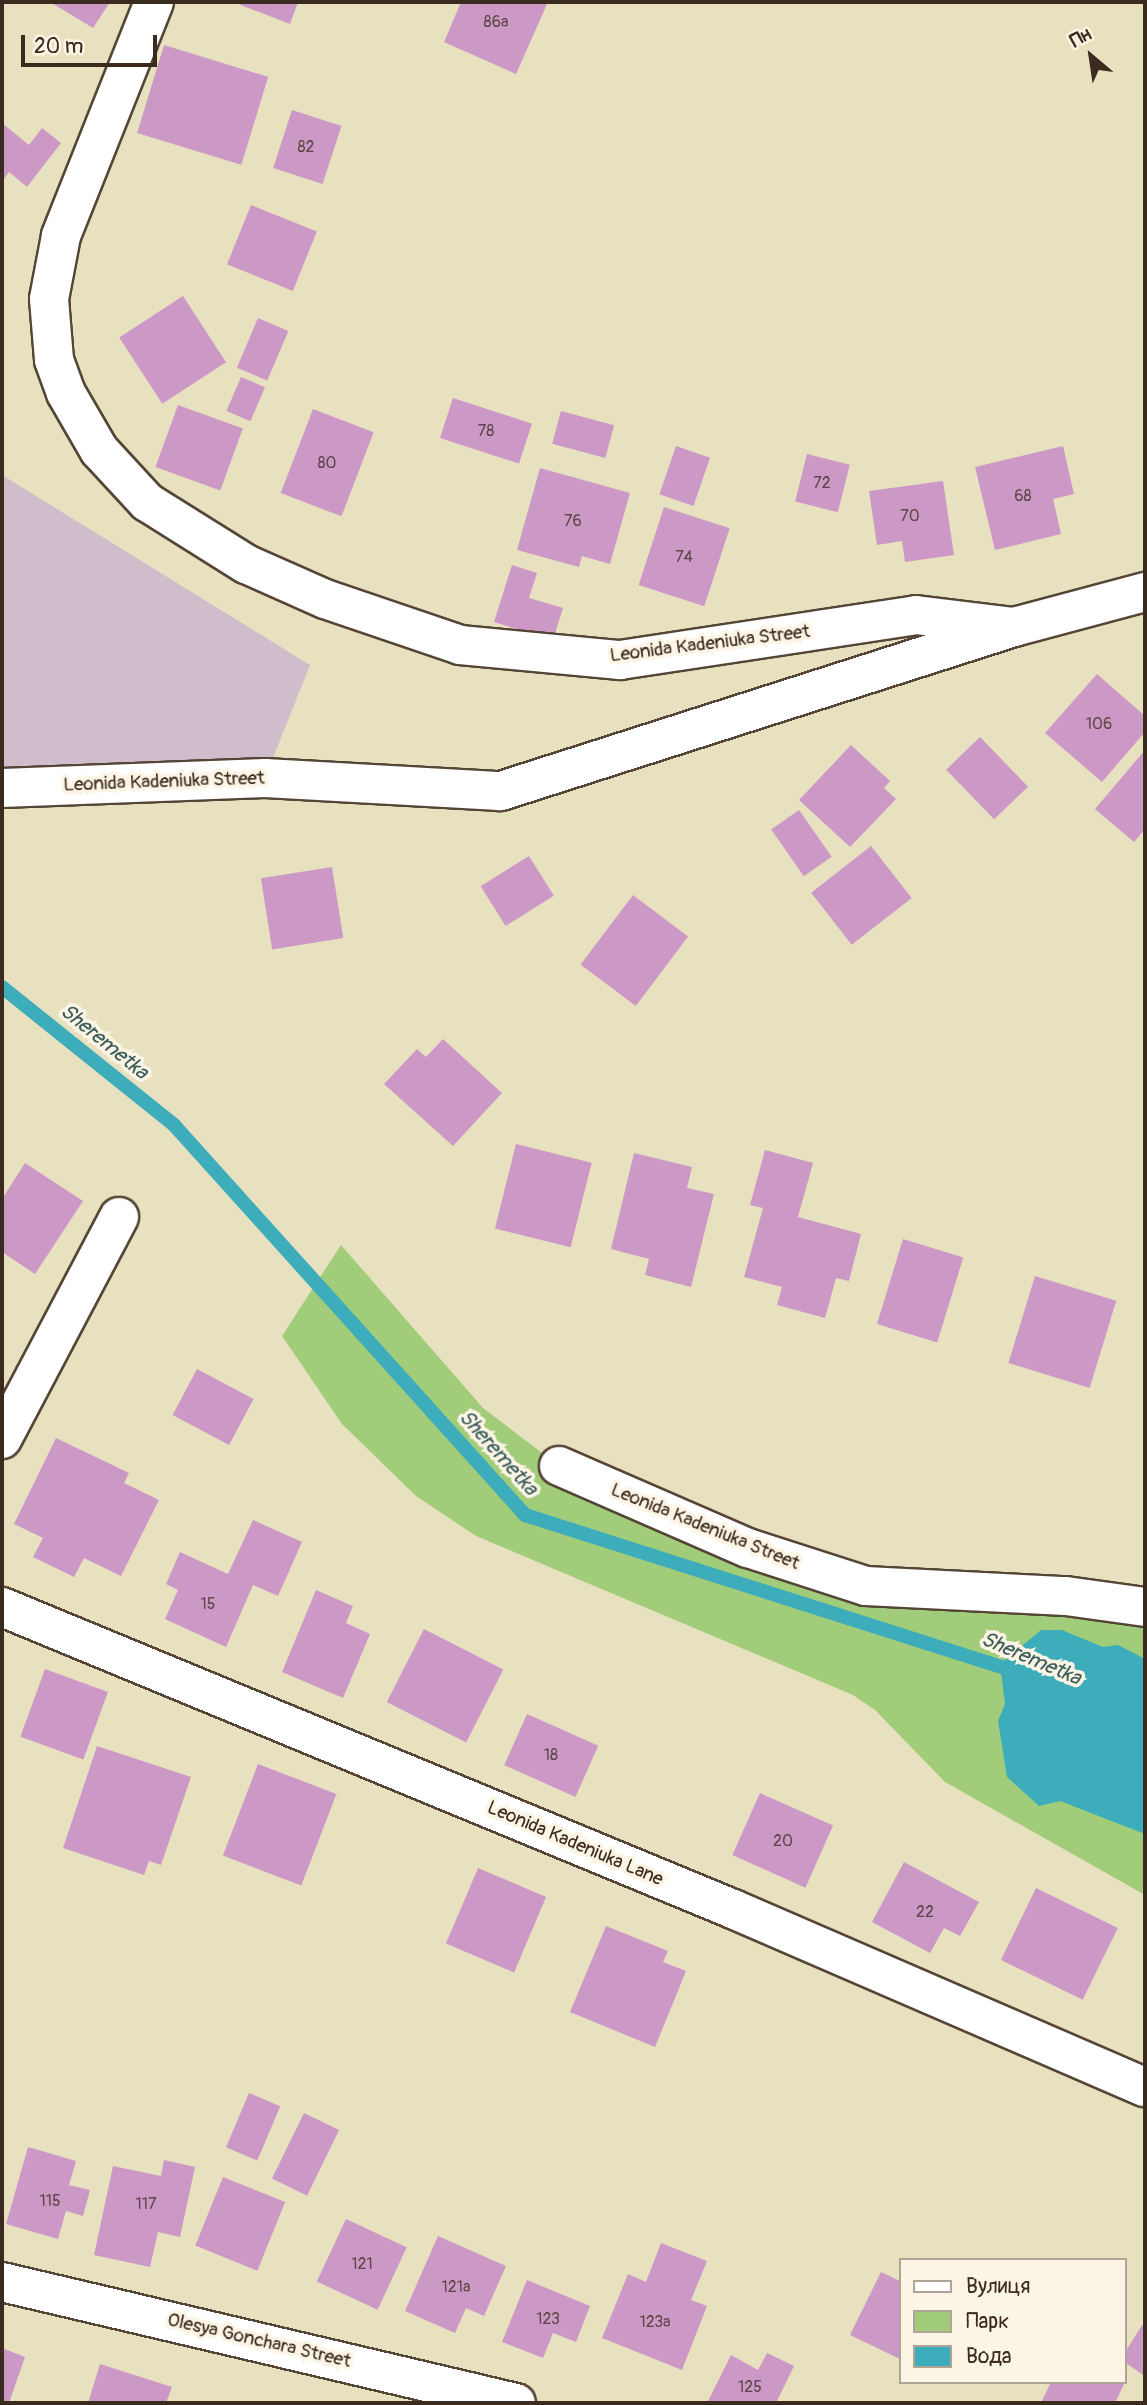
<!DOCTYPE html>
<meta charset="utf-8">
<style>
body{margin:0}
#map{position:relative;width:1147px;height:2405px;overflow:hidden;background:#e8e1bf;font-family:Pangolin,sans-serif}
div>[style]{position:absolute}
.industrial>*{inset:0;background:#d0bdcc}
.green>*{inset:0;background:#a1cc79}
.water>*{inset:0;background:#3dacbb}
.stream>*{height:14px;margin:-7px;padding:0 7px;transform-origin:7px;border-radius:7px;background:#3dacbb}
.building>*{inset:0;background:#cc98c5;transform-origin:0 0}
.roads{filter:drop-shadow(2px 0 #554536) drop-shadow(-2px 0 #554536) drop-shadow(0 2px #554536) drop-shadow(0 -2px #554536)}
.minor>*{height:38px;margin:-19px;padding:0 19px;transform-origin:19px;border-radius:19px;background:#fff}
span{translate:-50% -50%;white-space:nowrap;text-align:center;line-height:1.15;-webkit-text-stroke:7px #fcf5e5;paint-order:stroke}
.number-label{font-size:16px;color:#5f4648}
.number-label span{-webkit-text-stroke-width:0}
.street-label{font-size:19px;color:#3b2a1e}
.water-label{font-size:21px;color:#3c5e5d;font-style:italic}
.frame{position:absolute;inset:0;border:4px solid #3b2a1e;pointer-events:none}
.legend{position:absolute;left:899px;top:2258px;width:228px;height:126px;box-sizing:border-box;background:#fcf5e5;border:2px solid #afa495;margin:0;padding:9px 12px;list-style:none;font-size:21px;color:#3b2a1e}
.legend li{display:flex;align-items:center;gap:14px;height:35px}
.legend b{width:35px;border:2px solid #afa495}
.north{position:absolute;left:1056px;top:21px;width:70px;height:70px;-webkit-text-stroke:5px #fcf5e5;paint-order:stroke;rotate:331deg;font-size:19px;font-weight:700;line-height:28px;text-align:center;color:#3b2a1e}
.north::after{content:'';display:block;margin:auto;width:24px;height:32px;background:#3b2a1e;clip-path:polygon(50% 0,100% 100%,50% 72%,0 100%)}
.scale{position:absolute;left:21px;top:35px;width:136px;height:32px;box-sizing:border-box;border:4px solid #3b2a1e;border-top:0;padding-left:9px;font-size:21px;line-height:24px;white-space:nowrap;color:#3b2a1e;-webkit-text-stroke:5px #fcf5e5;paint-order:stroke}
</style>
<div id="map">
<div class="industrial">
<div style="clip-path:polygon(2px 475px,310px 665px,265px 778px,2px 788px)"></div>
</div>
<div class="green">
<div style="clip-path:polygon(341px 1245px,483px 1408px,559px 1466px,783px 1561px,1145px 1607px,1145px 1895px,945px 1782px,875px 1710px,853px 1695px,476px 1536px,416px 1496px,342px 1424px,282px 1336px)"></div>
</div>
<div class="water">
<div style="clip-path:polygon(1041px 1630px,1062px 1630px,1103px 1647px,1118px 1645px,1145px 1659px,1145px 1834px,1060px 1801px,1039px 1806px,1007px 1777px,998px 1721px,1005px 1704px,1000px 1664px)"></div>
</div>
<div class="stream">
<div style="left:2px;top:987px;width:221px;rotate:38.7deg"></div>
<div style="left:174px;top:1125px;width:525px;rotate:48.01deg"></div>
<div style="left:525px;top:1515px;width:513px;rotate:17.69deg"></div>
</div>
<div class="building">
<div style="clip-path:polygon(50px 2px,110px 2px,93px 28px)"></div>
<div style="clip-path:polygon(233px 2px,298px 2px,290px 24px)"></div>
<div style="clip-path:polygon(461px 2px,548px 2px,516px 74px,444px 42px)"></div>
<div style="left:164px;top:45px;width:109px;height:92px;rotate:17deg"></div>
<div style="left:292px;top:110px;width:52px;height:61px;rotate:18deg"></div>
<div style="clip-path:polygon(2px 123px,29px 145px,42px 128px,61px 143px,27px 187px,9px 172px,2px 182px)"></div>
<div style="left:251px;top:205px;width:71px;height:64px;rotate:22deg"></div>
<div style="left:183px;top:296px;width:79px;height:76px;rotate:57deg"></div>
<div style="left:258px;top:318px;width:33px;height:54px;rotate:23deg"></div>
<div style="left:241px;top:377px;width:26px;height:37px;rotate:23deg"></div>
<div style="left:453px;top:398px;width:83px;height:42px;rotate:18deg"></div>
<div style="left:178px;top:405px;width:69px;height:66px;rotate:20deg"></div>
<div style="left:313px;top:409px;width:65px;height:90px;rotate:21deg"></div>
<div style="left:561px;top:411px;width:55px;height:34px;rotate:15deg"></div>
<div style="left:676px;top:446px;width:36px;height:51px;rotate:19deg"></div>
<div style="clip-path:polygon(1063px 446px,1074px 494px,1053px 499px,1061px 534px,995px 550px,975px 467px)"></div>
<div style="left:807px;top:454px;width:44px;height:49px;rotate:14deg"></div>
<div style="clip-path:polygon(540px 468px,630px 493px,610px 564px,582px 556px,579px 567px,517px 550px)"></div>
<div style="clip-path:polygon(943px 481px,954px 555px,905px 562px,902px 541px,877px 545px,869px 491px)"></div>
<div style="left:664px;top:507px;width:69px;height:82px;rotate:18deg"></div>
<div style="clip-path:polygon(512px 565px,537px 573px,529px 598px,563px 608px,553px 640px,494px 622px)"></div>
<div style="clip-path:polygon(1097px 674px,1145px 716px,1145px 732px,1102px 782px,1045px 733px)"></div>
<div style="left:980px;top:737px;width:69px;height:47px;rotate:46deg"></div>
<div style="clip-path:polygon(851px 745px,890px 781px,884px 788px,896px 799px,850px 847px,799px 800px)"></div>
<div style="clip-path:polygon(1145px 750px,1145px 829px,1134px 842px,1095px 809px)"></div>
<div style="left:799px;top:810px;width:57px;height:34px;rotate:55deg"></div>
<div style="left:871px;top:846px;width:66px;height:76px;rotate:52deg"></div>
<div style="left:529px;top:856px;width:47px;height:57px;rotate:58deg"></div>
<div style="left:332px;top:867px;width:72px;height:72px;rotate:81deg"></div>
<div style="left:633px;top:895px;width:69px;height:87px;rotate:37deg"></div>
<div style="clip-path:polygon(443px 1039px,502px 1093px,453px 1146px,384px 1084px,417px 1049px,426px 1057px)"></div>
<div style="left:516px;top:1144px;width:78px;height:87px;rotate:14deg"></div>
<div style="clip-path:polygon(765px 1150px,813px 1163px,798px 1217px,861px 1234px,849px 1281px,836px 1278px,825px 1318px,777px 1305px,782px 1287px,744px 1277px,763px 1208px,750px 1205px)"></div>
<div style="clip-path:polygon(634px 1153px,692px 1167px,687px 1188px,714px 1194px,691px 1287px,645px 1275px,649px 1259px,611px 1249px)"></div>
<div style="clip-path:polygon(25px 1163px,83px 1201px,35px 1274px,2px 1252px,2px 1199px)"></div>
<div style="left:903px;top:1239px;width:63px;height:89px;rotate:17deg"></div>
<div style="left:1035px;top:1276px;width:85px;height:91px;rotate:17deg"></div>
<div style="left:197px;top:1369px;width:64px;height:52px;rotate:28deg"></div>
<div style="clip-path:polygon(56px 1438px,129px 1473px,124px 1483px,159px 1500px,121px 1576px,84px 1558px,74px 1577px,33px 1557px,43px 1538px,14px 1524px)"></div>
<div style="clip-path:polygon(253px 1520px,302px 1542px,278px 1596px,253px 1585px,226px 1647px,165px 1619px,178px 1590px,166px 1584px,180px 1552px,228px 1574px)"></div>
<div style="clip-path:polygon(316px 1590px,353px 1606px,346px 1623px,370px 1634px,343px 1698px,282px 1672px)"></div>
<div style="left:424px;top:1629px;width:89px;height:82px;rotate:27deg"></div>
<div style="left:45px;top:1669px;width:67px;height:72px;rotate:20deg"></div>
<div style="left:527px;top:1714px;width:78px;height:56px;rotate:24deg"></div>
<div style="clip-path:polygon(97px 1746px,191px 1777px,161px 1865px,149px 1861px,144px 1875px,63px 1848px)"></div>
<div style="left:258px;top:1764px;width:84px;height:98px;rotate:21deg"></div>
<div style="left:760px;top:1793px;width:80px;height:68px;rotate:24deg"></div>
<div style="clip-path:polygon(904px 1862px,979px 1902px,960px 1936px,944px 1928px,930px 1953px,872px 1922px)"></div>
<div style="left:478px;top:1868px;width:74px;height:82px;rotate:23deg"></div>
<div style="left:1036px;top:1888px;width:91px;height:80px;rotate:26deg"></div>
<div style="clip-path:polygon(606px 1926px,668px 1951px,663px 1962px,686px 1971px,655px 2047px,570px 2012px)"></div>
<div style="left:249px;top:2093px;width:34px;height:59px;rotate:23deg"></div>
<div style="left:304px;top:2113px;width:39px;height:73px;rotate:26deg"></div>
<div style="clip-path:polygon(28px 2147px,76px 2161px,69px 2185px,90px 2190px,83px 2216px,66px 2211px,58px 2239px,6px 2224px)"></div>
<div style="clip-path:polygon(164px 2160px,195px 2167px,180px 2237px,158px 2232px,150px 2267px,94px 2255px,113px 2166px,161px 2176px)"></div>
<div style="left:223px;top:2177px;width:67px;height:74px;rotate:22deg"></div>
<div style="left:346px;top:2219px;width:67px;height:69px;rotate:25deg"></div>
<div style="clip-path:polygon(438px 2236px,506px 2266px,484px 2316px,466px 2308px,455px 2333px,405px 2311px)"></div>
<div style="clip-path:polygon(661px 2243px,707px 2261px,691px 2300px,707px 2306px,682px 2370px,602px 2338px,628px 2274px,646px 2282px)"></div>
<div style="clip-path:polygon(881px 2272px,900px 2281px,900px 2359px,850px 2335px)"></div>
<div style="clip-path:polygon(527px 2280px,590px 2306px,576px 2342px,553px 2333px,543px 2358px,502px 2342px)"></div>
<div style="clip-path:polygon(1142px 2325px,1145px 2328px,1145px 2376px,1124px 2362px,1124px 2354px)"></div>
<div style="clip-path:polygon(2px 2348px,25px 2357px,9px 2403px,2px 2403px)"></div>
<div style="clip-path:polygon(767px 2353px,794px 2366px,776px 2403px,707px 2403px,731px 2355px,758px 2370px)"></div>
<div style="clip-path:polygon(100px 2364px,172px 2387px,166px 2403px,88px 2403px)"></div>
<div style="clip-path:polygon(1051px 2382px,1121px 2382px,1124px 2384px,1115px 2403px,1041px 2403px)"></div>
</div>
<div class="roads">
<div class="minor">
<div style="left:154px;top:2px;width:252px;rotate:111.7deg"></div>
<div style="left:61px;top:236px;width:64px;rotate:100.8deg"></div>
<div style="left:49px;top:299px;width:61px;rotate:85.3deg"></div>
<div style="left:54px;top:360px;width:35px;rotate:70deg"></div>
<div style="left:66px;top:393px;width:66px;rotate:59.9deg"></div>
<div style="left:99px;top:450px;width:71px;rotate:47.3deg"></div>
<div style="left:147px;top:502px;width:117px;rotate:32.1deg"></div>
<div style="left:246px;top:564px;width:86px;rotate:23.9deg"></div>
<div style="left:325px;top:599px;width:143px;rotate:18.8deg"></div>
<div style="left:460px;top:645px;width:161px;rotate:5.4deg"></div>
<div style="left:620px;top:660px;width:299px;rotate:-8.6deg"></div>
<div style="left:916px;top:615px;width:99px;rotate:7deg"></div>
<div style="left:2px;top:788px;width:263px;rotate:-2.2deg"></div>
<div style="left:265px;top:778px;width:236px;rotate:3.2deg"></div>
<div style="left:501px;top:791px;width:539px;rotate:-17.73deg"></div>
<div style="left:1014px;top:627px;width:136px;rotate:-15deg"></div>
<div style="left:2px;top:1439px;width:251px;rotate:-62.2deg"></div>
<div style="left:559px;top:1466px;width:206px;rotate:23.5deg"></div>
<div style="left:748px;top:1548px;width:124px;rotate:17.9deg"></div>
<div style="left:866px;top:1586px;width:200px;rotate:2.9deg"></div>
<div style="left:1066px;top:1596px;width:80px;rotate:7.9deg"></div>
<div style="left:2px;top:1607px;width:791px;rotate:22.45deg"></div>
<div style="left:733px;top:1909px;width:449px;rotate:23.4deg"></div>
<div style="left:2px;top:2282px;width:528px;rotate:13.25deg"></div>
</div>
</div>
<div class="number-label">
<span style="left:496px;top:22px">86а</span>
<span style="left:306px;top:147px">82</span>
<span style="left:486px;top:431px">78</span>
<span style="left:327px;top:463px">80</span>
<span style="left:822px;top:483px">72</span>
<span style="left:1023px;top:496px">68</span>
<span style="left:910px;top:516px">70</span>
<span style="left:573px;top:521px">76</span>
<span style="left:684px;top:557px">74</span>
<span style="left:1099px;top:724px">106</span>
<span style="left:208px;top:1604px">15</span>
<span style="left:551px;top:1755px">18</span>
<span style="left:783px;top:1841px">20</span>
<span style="left:925px;top:1912px">22</span>
<span style="left:50px;top:2201px">115</span>
<span style="left:146px;top:2204px">117</span>
<span style="left:362px;top:2264px">121</span>
<span style="left:456px;top:2287px">121а</span>
<span style="left:548px;top:2319px">123</span>
<span style="left:655px;top:2322px">123а</span>
<span style="left:750px;top:2387px">125</span>
</div>
<div class="street-label">
<span style="left:710px;top:644px;rotate:-7deg">Leonida Kadeniuka Street</span>
<span style="left:164px;top:782px;rotate:-2deg">Leonida Kadeniuka Street</span>
<span style="left:705px;top:1527px;rotate:22deg">Leonida Kadeniuka Street</span>
<span style="left:575px;top:1844px;rotate:23deg">Leonida Kadeniuka Lane</span>
<span style="left:259px;top:2341px;rotate:13deg">Olesya Gonchara Street</span>
</div>
<div class="water-label">
<span style="left:104px;top:1042px;rotate:39deg">Sheremetka</span>
<span style="left:498px;top:1453px;rotate:48deg">Sheremetka</span>
<span style="left:1031px;top:1659px;rotate:23deg">Sheremetka</span>
</div>
<div class="frame"></div>
<ul class="legend">
<li><b style="height:9px;background:#fff"></b>Вулиця</li>
<li><b style="height:19px;background:#a1cc79"></b>Парк</li>
<li><b style="height:19px;background:#3dacbb"></b>Вода</li>
</ul>
<div class="north">Пн</div>
<div class="scale">20 m</div>
</div>
